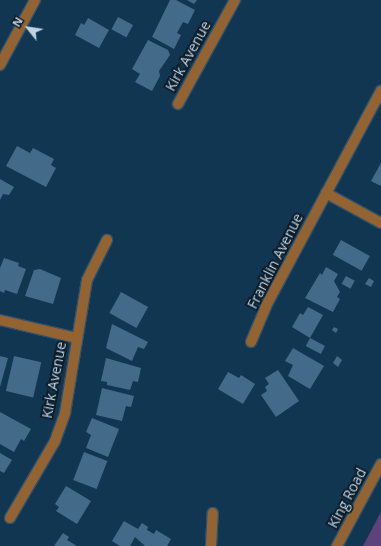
<!DOCTYPE html>
<style>
body{margin:0}
#map{position:relative;width:381px;height:546px;overflow:hidden;background:#103652;font-family:"Open Sans",sans-serif}
div>[style]{position:absolute}
.green>*{inset:0;background:#5d427c}
.building>*{inset:0;background:#446a89;transform-origin:0 0}
.roads{filter:drop-shadow(1px 0 #30526d) drop-shadow(-1px 0 #30526d) drop-shadow(0 1px #30526d) drop-shadow(0 -1px #30526d)}
.minor>*{height:10px;margin:-5px;padding:0 5px;transform-origin:5px;border-radius:5px;background:#946332}
span{translate:-50% -50%;white-space:nowrap;text-align:center;line-height:1.15;-webkit-text-stroke:4px #0d1d29;paint-order:stroke}
.street-label{font-size:14px;color:#c0d4e6}
.north{position:absolute;left:8px;top:8px;width:40px;height:40px;-webkit-text-stroke:3px #0d1d29;paint-order:stroke;rotate:300deg;font-size:11px;font-weight:700;line-height:16px;text-align:center;color:#c0d4e6}
.north::after{content:'';display:block;margin:auto;width:14px;height:18px;background:#c0d4e6;clip-path:polygon(50% 0,100% 100%,50% 72%,0 100%)}
</style>
<div id="map">
<div class="green">
<div style="clip-path:polygon(381px 512px,381px 546px,363px 546px)"></div>
</div>
<div class="building">
<div style="clip-path:polygon(170px 0,176px 0,195px 10px,188px 24px,183px 22px,177px 33px,181px 35px,174px 49px,152px 37px)"></div>
<div style="clip-path:polygon(187px 0,197px 0,194px 4px)"></div>
<div style="left:118px;top:17px;width:17px;height:14px;rotate:28deg"></div>
<div style="clip-path:polygon(88px 18px,109px 30px,99px 48px,75px 35px,81px 23px,84px 25px)"></div>
<div style="clip-path:polygon(148px 40px,168px 50px,170px 55px,159px 71px,160px 76px,152px 91px,135px 82px,140px 74px,132px 69px)"></div>
<div style="clip-path:polygon(17px 146px,30px 153px,33px 148px,54px 159px,51px 165px,56px 168px,46px 187px,6px 166px)"></div>
<div style="clip-path:polygon(381px 163px,381px 186px,371px 181px)"></div>
<div style="clip-path:polygon(0 179px,14px 187px,9px 195px,3px 194px,0 200px)"></div>
<div style="left:341px;top:240px;width:33px;height:17px;rotate:29deg"></div>
<div style="clip-path:polygon(4px 258px,19px 263px,18px 266px,26px 269px,17px 294px,5px 290px,4px 293px,0 291px,0 268px)"></div>
<div style="clip-path:polygon(326px 267px,338px 274px,334px 281px,340px 292px,337px 297px,340px 299px,333px 312px,305px 298px,320px 273px,322px 275px)"></div>
<div style="clip-path:polygon(40px 269px,61px 278px,53px 304px,25px 296px,34px 270px)"></div>
<div style="left:346px;top:276px;width:10px;height:9px;rotate:29deg"></div>
<div style="clip-path:polygon(369px 278px,374px 281px,371px 287px,365px 284px)"></div>
<div style="left:121px;top:292px;width:31px;height:24px;rotate:29deg"></div>
<div style="clip-path:polygon(308px 307px,323px 315px,310px 338px,292px 327px,300px 313px,303px 315px)"></div>
<div style="clip-path:polygon(112px 324px,148px 342px,144px 349px,138px 347px,132px 361px,106px 348px)"></div>
<div style="clip-path:polygon(334px 327px,338px 329px,336px 333px,332px 330px)"></div>
<div style="left:310px;top:338px;width:17px;height:9px;rotate:28deg"></div>
<div style="clip-path:polygon(293px 348px,324px 366px,310px 389px,288px 376px,293px 365px,285px 361px)"></div>
<div style="clip-path:polygon(0 356px,8px 358px,0 387px)"></div>
<div style="left:14px;top:356px;width:28px;height:36px;rotate:13deg"></div>
<div style="clip-path:polygon(337px 356px,342px 360px,338px 367px,333px 363px)"></div>
<div style="clip-path:polygon(106px 358px,141px 368px,138px 382px,133px 381px,130px 390px,107px 385px,107px 382px,101px 381px)"></div>
<div style="clip-path:polygon(278px 370px,299px 401px,276px 417px,261px 395px,267px 391px,265px 387px,269px 384px,265px 378px)"></div>
<div style="clip-path:polygon(228px 372px,239px 378px,241px 375px,255px 384px,243px 404px,218px 389px)"></div>
<div style="clip-path:polygon(102px 388px,134px 396px,131px 407px,126px 406px,122px 421px,96px 415px)"></div>
<div style="clip-path:polygon(0 412px,31px 429px,24px 441px,21px 439px,14px 452px,0 444px)"></div>
<div style="clip-path:polygon(92px 418px,119px 429px,108px 457px,86px 448px,91px 435px,86px 432px)"></div>
<div style="left:84px;top:452px;width:25px;height:30px;rotate:21deg"></div>
<div style="clip-path:polygon(0 453px,12px 460px,4px 473px,0 471px)"></div>
<div style="clip-path:polygon(66px 486px,91px 501px,77px 524px,56px 511px,59px 507px,55px 504px)"></div>
<div style="clip-path:polygon(124px 521px,138px 529px,142px 523px,148px 527px,147px 530px,154px 534px,156px 530px,171px 539px,167px 546px,145px 546px,135px 537px,130px 546px,120px 546px,112px 541px)"></div>
<div style="clip-path:polygon(63px 533px,69px 537px,67px 540px,77px 546px,54px 546px)"></div>
</div>
<div class="roads">
<div class="minor">
<div style="left:0;top:65px;width:74px;rotate:-61.7deg"></div>
<div style="left:178px;top:104px;width:119px;rotate:-61.3deg"></div>
<div style="left:326px;top:193px;width:63px;rotate:28.6deg"></div>
<div style="left:0;top:320px;width:79px;rotate:13.2deg"></div>
<div style="left:251px;top:342px;width:39px;rotate:-67deg"></div>
<div style="left:266px;top:306px;width:244px;rotate:-61.9deg"></div>
<div style="left:10px;top:518px;width:89px;rotate:-59.7deg"></div>
<div style="left:55px;top:441px;width:30px;rotate:-70deg"></div>
<div style="left:65px;top:413px;width:135px;rotate:-80.6deg"></div>
<div style="left:87px;top:280px;width:45px;rotate:-63.4deg"></div>
<div style="left:211px;top:546px;width:33px;rotate:-87deg"></div>
<div style="left:337px;top:546px;width:93px;rotate:-61.8deg"></div>
</div>
</div>
<div class="street-label">
<span style="left:188px;top:56px;rotate:-61deg">Kirk Avenue</span>
<span style="left:275px;top:261px;rotate:-63deg">Franklin Avenue</span>
<span style="left:54px;top:380px;rotate:-79deg">Kirk Avenue</span>
<span style="left:347px;top:498px;rotate:-62deg">King Road</span>
</div>
<div class="north">N</div>
</div>
